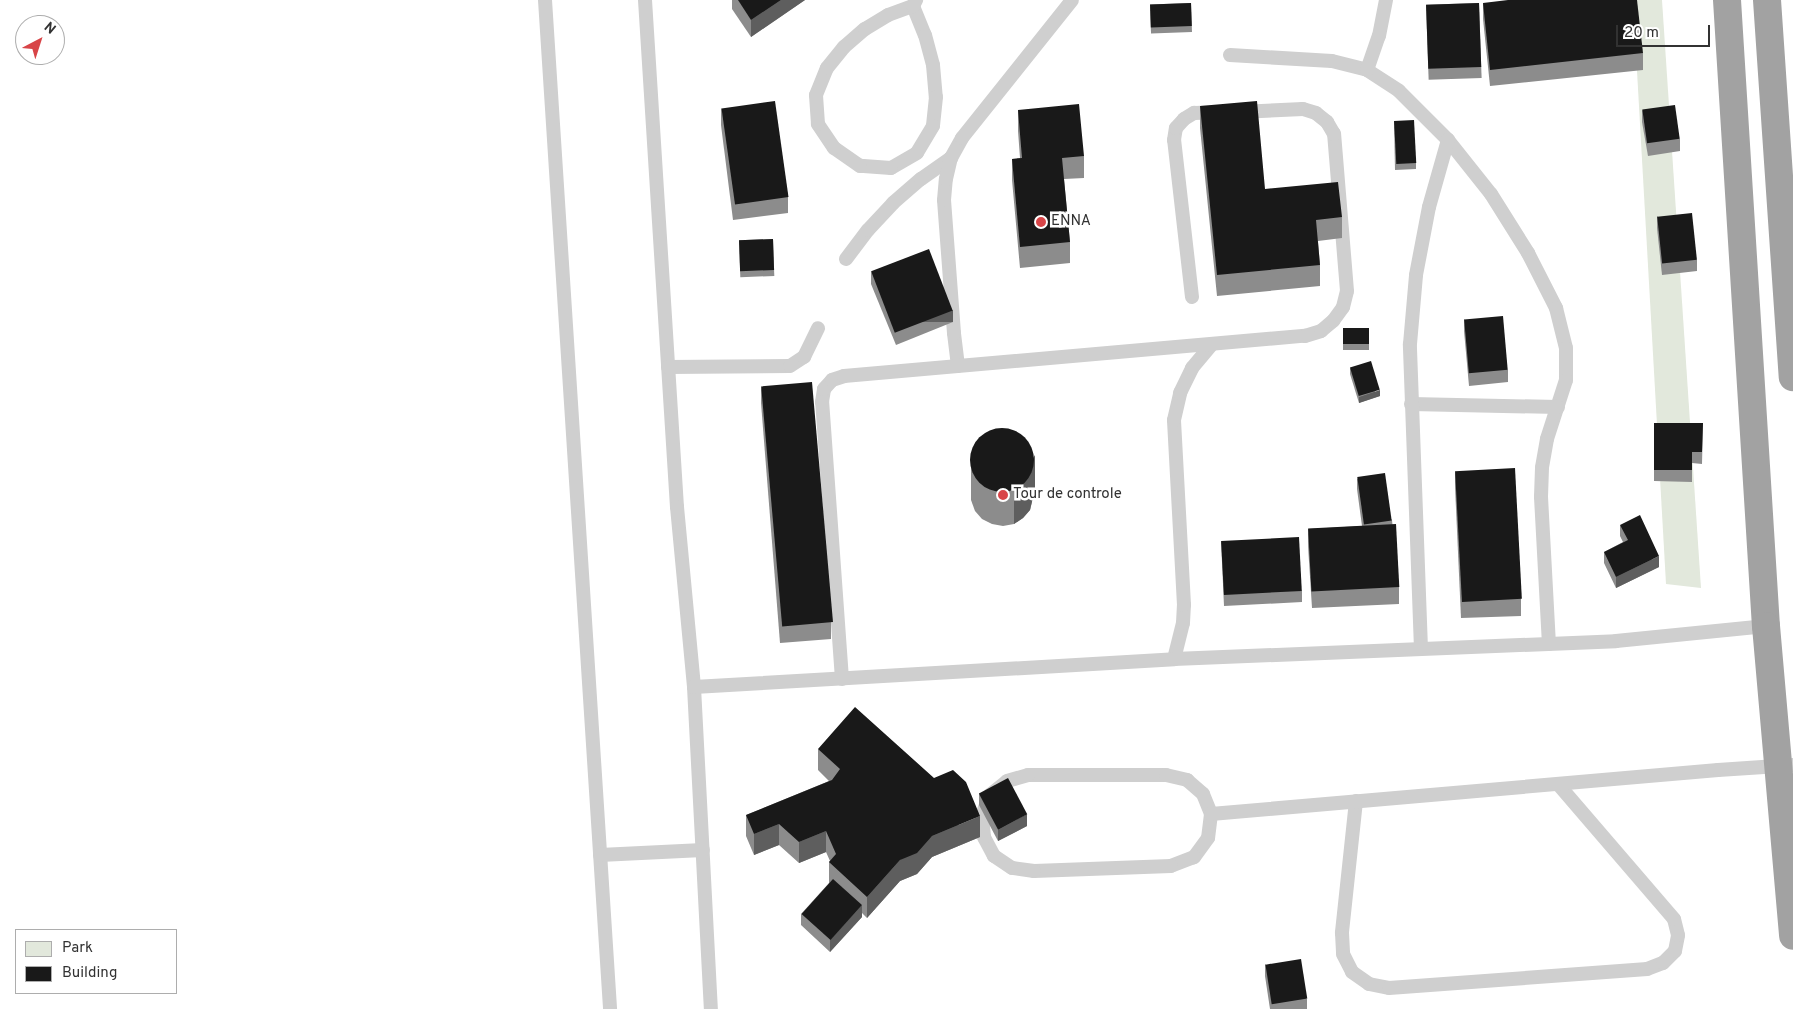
<!DOCTYPE html>
<style>
body{margin:0}
#map{position:relative;width:1793px;height:1009px;overflow:hidden;background:#fff;font-family:Overpass,sans-serif}
div>[style]{position:absolute}
.green>*{inset:0;background:#e2e8dc}
.service>*{height:14px;margin:-7px;padding:0 7px;transform-origin:7px;border-radius:7px;background:#cfcfcf}
.trunk>*{height:28px;margin:-14px;padding:0 14px;transform-origin:14px;border-radius:14px;background:#a2a2a2}
.wall>*{inset:0;background:#8c8c8c;transform-origin:0 0}
.shaded-wall>*{inset:0;background:#5e5e5e;transform-origin:0 0}
.building>*{inset:0;background:#191919;transform-origin:0 0}
.round{border-radius:50%}
.dots>*{width:14px;height:14px;translate:-50% -50%;box-sizing:border-box;border:2px solid #fff;border-radius:50%}
span{translate:-50% -50%;white-space:nowrap;text-align:center;line-height:1.15;-webkit-text-stroke:5px #fff;paint-order:stroke}
.poi-label{font-size:15px;color:#323232}
.left{translate:0 -50%;text-align:left}
.legend{position:absolute;left:15px;top:929px;width:162px;height:65px;box-sizing:border-box;background:#fff;border:1px solid #adadad;margin:0;padding:6px 9px;list-style:none;font-size:15px;color:#323232}
.legend li{display:flex;align-items:center;gap:10px;height:25px}
.legend b{width:25px;border:1px solid #adadad}
.north{position:absolute;left:15px;top:15px;width:50px;height:50px;box-sizing:border-box;background:#fff;border:1px solid #adadad;border-radius:50%;rotate:40deg;font-size:14px;font-weight:700;line-height:20px;text-align:center;color:#323232}
.north::after{content:'';display:block;margin:auto;width:18px;height:22px;background:#d84548;clip-path:polygon(50% 0,100% 100%,50% 72%,0 100%)}
.scale{position:absolute;left:1616px;top:25px;width:94px;height:22px;box-sizing:border-box;border:2px solid #323232;border-top:0;padding-left:6px;font-size:15px;line-height:18px;white-space:nowrap;color:#323232;-webkit-text-stroke:4px #fff;paint-order:stroke}
</style>
<div id="map">
<div class="green">
<div style="clip-path:polygon(1633px 0,1662px 0,1701px 588px,1666px 584px)"></div>
</div>
<div class="service">
<div style="left:545px;top:0;width:1011px;rotate:86.31deg"></div>
<div style="left:645px;top:0;width:508px;rotate:86.39deg"></div>
<div style="left:677px;top:507px;width:181px;rotate:84.6deg"></div>
<div style="left:694px;top:687px;width:322px;rotate:87deg"></div>
<div style="left:913px;top:6px;width:31px;rotate:68deg"></div>
<div style="left:925px;top:35px;width:31px;rotate:75deg"></div>
<div style="left:933px;top:65px;width:32px;rotate:85deg"></div>
<div style="left:936px;top:97px;width:29px;rotate:96deg"></div>
<div style="left:933px;top:126px;width:31px;rotate:121deg"></div>
<div style="left:917px;top:153px;width:30px;rotate:150deg"></div>
<div style="left:891px;top:168px;width:31px;rotate:-176deg"></div>
<div style="left:860px;top:166px;width:32px;rotate:-145deg"></div>
<div style="left:834px;top:148px;width:29px;rotate:-124deg"></div>
<div style="left:818px;top:124px;width:29px;rotate:-94deg"></div>
<div style="left:816px;top:95px;width:29px;rotate:-68deg"></div>
<div style="left:827px;top:68px;width:27px;rotate:-51deg"></div>
<div style="left:844px;top:47px;width:28px;rotate:-41deg"></div>
<div style="left:865px;top:29px;width:27px;rotate:-31deg"></div>
<div style="left:888px;top:15px;width:27px;rotate:-20deg"></div>
<div style="left:913px;top:6px;width:7px;rotate:-63deg"></div>
<div style="left:1230px;top:55px;width:102px;rotate:3.4deg"></div>
<div style="left:1332px;top:61px;width:36px;rotate:14deg"></div>
<div style="left:1367px;top:70px;width:38px;rotate:33deg"></div>
<div style="left:1399px;top:91px;width:69px;rotate:45deg"></div>
<div style="left:1448px;top:140px;width:69px;rotate:51.5deg"></div>
<div style="left:1491px;top:194px;width:70px;rotate:57.9deg"></div>
<div style="left:1528px;top:253px;width:62px;rotate:63deg"></div>
<div style="left:1556px;top:308px;width:41px;rotate:76deg"></div>
<div style="left:1566px;top:348px;width:32px;rotate:90deg"></div>
<div style="left:1566px;top:380px;width:62px;rotate:107.9deg"></div>
<div style="left:1547px;top:439px;width:29px;rotate:100deg"></div>
<div style="left:1542px;top:468px;width:29px;rotate:92deg"></div>
<div style="left:1541px;top:497px;width:147px;rotate:86.9deg"></div>
<div style="left:1367px;top:70px;width:36px;rotate:-71deg"></div>
<div style="left:1379px;top:36px;width:37px;rotate:-79deg"></div>
<div style="left:846px;top:259px;width:36px;rotate:-53deg"></div>
<div style="left:868px;top:230px;width:37px;rotate:-47deg"></div>
<div style="left:893px;top:203px;width:37px;rotate:-41deg"></div>
<div style="left:921px;top:179px;width:37px;rotate:-35deg"></div>
<div style="left:1192px;top:297px;width:158px;rotate:-96.5deg"></div>
<div style="left:1174px;top:140px;width:12px;rotate:-81deg"></div>
<div style="left:1176px;top:128px;width:12px;rotate:-48deg"></div>
<div style="left:1184px;top:119px;width:12px;rotate:-31deg"></div>
<div style="left:1194px;top:113px;width:24px;rotate:-2deg"></div>
<div style="left:958px;top:366px;width:33px;rotate:-97deg"></div>
<div style="left:954px;top:333px;width:133px;rotate:-94.3deg"></div>
<div style="left:944px;top:200px;width:21px;rotate:-85deg"></div>
<div style="left:946px;top:179px;width:22px;rotate:-77deg"></div>
<div style="left:951px;top:158px;width:23px;rotate:-61deg"></div>
<div style="left:962px;top:138px;width:176px;rotate:-51.4deg"></div>
<div style="left:668px;top:367px;width:122px;rotate:-0.5deg"></div>
<div style="left:790px;top:366px;width:17px;rotate:-33deg"></div>
<div style="left:804px;top:357px;width:32px;rotate:-64deg"></div>
<div style="left:1411px;top:404px;width:147px;rotate:1.2deg"></div>
<div style="left:1421px;top:649px;width:305px;rotate:-92.1deg"></div>
<div style="left:1410px;top:344px;width:69px;rotate:-85deg"></div>
<div style="left:1416px;top:275px;width:69px;rotate:-79.2deg"></div>
<div style="left:1429px;top:207px;width:70px;rotate:-74.2deg"></div>
<div style="left:1174px;top:659px;width:37px;rotate:-76deg"></div>
<div style="left:1183px;top:623px;width:18px;rotate:-87deg"></div>
<div style="left:1184px;top:605px;width:185px;rotate:-93.1deg"></div>
<div style="left:1174px;top:420px;width:28px;rotate:-77deg"></div>
<div style="left:1180px;top:393px;width:28px;rotate:-64deg"></div>
<div style="left:1192px;top:368px;width:31px;rotate:-50deg"></div>
<div style="left:842px;top:679px;width:278px;rotate:-94.1deg"></div>
<div style="left:822px;top:402px;width:13px;rotate:-81deg"></div>
<div style="left:824px;top:389px;width:12px;rotate:-48deg"></div>
<div style="left:832px;top:380px;width:13px;rotate:-18deg"></div>
<div style="left:844px;top:376px;width:463px;rotate:-5deg"></div>
<div style="left:1305px;top:336px;width:17px;rotate:-17deg"></div>
<div style="left:1321px;top:331px;width:16px;rotate:-40deg"></div>
<div style="left:1333px;top:321px;width:17px;rotate:-54deg"></div>
<div style="left:1343px;top:307px;width:16px;rotate:-76deg"></div>
<div style="left:1347px;top:291px;width:158px;rotate:-94.7deg"></div>
<div style="left:1334px;top:134px;width:14px;rotate:-120deg"></div>
<div style="left:1327px;top:122px;width:14px;rotate:-141deg"></div>
<div style="left:1316px;top:113px;width:14px;rotate:-163deg"></div>
<div style="left:1303px;top:109px;width:63px;rotate:177.3deg"></div>
<div style="left:694px;top:687px;width:481px;rotate:-3.3deg"></div>
<div style="left:1174px;top:659px;width:442px;rotate:-2.3deg"></div>
<div style="left:1616px;top:641px;width:151px;rotate:-5.7deg"></div>
<div style="left:1028px;top:775px;width:138px"></div>
<div style="left:1166px;top:775px;width:22px;rotate:13deg"></div>
<div style="left:1187px;top:780px;width:21px;rotate:41deg"></div>
<div style="left:1203px;top:794px;width:22px;rotate:68deg"></div>
<div style="left:1211px;top:814px;width:24px;rotate:97deg"></div>
<div style="left:1208px;top:838px;width:24px;rotate:126deg"></div>
<div style="left:1194px;top:857px;width:25px;rotate:159deg"></div>
<div style="left:1171px;top:866px;width:137px;rotate:177.9deg"></div>
<div style="left:1034px;top:871px;width:22px;rotate:-172deg"></div>
<div style="left:1012px;top:868px;width:22px;rotate:-146deg"></div>
<div style="left:994px;top:856px;width:21px;rotate:-118deg"></div>
<div style="left:984px;top:837px;width:22px;rotate:-95deg"></div>
<div style="left:982px;top:815px;width:22px;rotate:-68deg"></div>
<div style="left:990px;top:795px;width:22px;rotate:-39deg"></div>
<div style="left:1007px;top:781px;width:22px;rotate:-16deg"></div>
<div style="left:1356px;top:801px;width:133px;rotate:96.1deg"></div>
<div style="left:1342px;top:933px;width:21px;rotate:87deg"></div>
<div style="left:1343px;top:954px;width:20px;rotate:63deg"></div>
<div style="left:1352px;top:972px;width:21px;rotate:35deg"></div>
<div style="left:1369px;top:984px;width:20px;rotate:11deg"></div>
<div style="left:1389px;top:988px;width:259px;rotate:-4.2deg"></div>
<div style="left:1647px;top:969px;width:17px;rotate:-21deg"></div>
<div style="left:1663px;top:963px;width:17px;rotate:-45deg"></div>
<div style="left:1675px;top:951px;width:16px;rotate:-79deg"></div>
<div style="left:1678px;top:935px;width:16px;rotate:-104deg"></div>
<div style="left:1674px;top:919px;width:178px;rotate:-130.7deg"></div>
<div style="left:1211px;top:814px;width:509px;rotate:-4.96deg"></div>
<div style="left:1718px;top:770px;width:75px;rotate:-3.8deg"></div>
<div style="left:600px;top:855px;width:103px;rotate:-2.8deg"></div>
</div>
<div class="trunk">
<div style="left:1727px;top:0;width:627px;rotate:86.44deg"></div>
<div style="left:1766px;top:626px;width:311px;rotate:85deg"></div>
<div style="left:1767px;top:0;width:378px;rotate:86.1deg"></div>
</div>
<div class="wall">
<div style="clip-path:polygon(732px 0,805px 0,751px 37px,732px 9px)"></div>
<div style="left:1191px;top:3px;width:29px;height:41px;rotate:88deg"></div>
<div style="left:1479px;top:3px;width:75px;height:53px;rotate:88deg"></div>
<div style="clip-path:polygon(1483px 3px,1643px 53px,1643px 70px,1490px 86px,1483px 19px)"></div>
<div style="clip-path:polygon(1200px 106px,1265px 189px,1342px 217px,1342px 238px,1318px 241px,1320px 265px,1320px 286px,1217px 296px,1200px 128px)"></div>
<div style="clip-path:polygon(721px 108px,788px 197px,788px 213px,733px 220px,721px 125px)"></div>
<div style="clip-path:polygon(1018px 110px,1084px 156px,1084px 178px,1064px 179px,1070px 242px,1070px 263px,1020px 268px,1012px 180px,1012px 159px,1020px 158px,1018px 131px)"></div>
<div style="clip-path:polygon(1642px 110px,1680px 139px,1680px 151px,1648px 156px,1642px 122px)"></div>
<div style="clip-path:polygon(1394px 121px,1416px 163px,1416px 169px,1395px 170px)"></div>
<div style="clip-path:polygon(1657px 216px,1697px 260px,1697px 271px,1662px 275px,1657px 228px)"></div>
<div style="left:773px;top:239px;width:37px;height:34px;rotate:88deg"></div>
<div style="clip-path:polygon(871px 272px,953px 322px,896px 345px,871px 284px)"></div>
<div style="clip-path:polygon(1464px 319px,1508px 370px,1508px 382px,1469px 386px,1464px 331px)"></div>
<div style="left:1343px;top:328px;width:26px;height:22px"></div>
<div style="clip-path:polygon(1350px 368px,1380px 396px,1359px 403px,1350px 374px)"></div>
<div style="clip-path:polygon(761px 386px,831px 622px,831px 639px,780px 643px,761px 403px)"></div>
<div style="clip-path:polygon(1654px 423px,1703px 423px,1702px 464px,1692px 463px,1692px 482px,1654px 481px)"></div>
<div style="clip-path:polygon(971px 454px,1035px 489px,1030px 510px,1023px 518px,1014px 524px,1003px 526px,992px 524px,982px 519px,975px 511px,971px 500px)"></div>
<div style="clip-path:polygon(1455px 471px,1521px 599px,1521px 616px,1461px 618px,1455px 487px)"></div>
<div style="clip-path:polygon(1357px 478px,1392px 520px,1399px 587px,1399px 604px,1312px 608px,1308px 546px,1308px 529px,1362px 526px,1357px 489px)"></div>
<div style="clip-path:polygon(1620px 525px,1659px 567px,1616px 588px,1604px 563px,1604px 552px,1623px 542px,1620px 536px)"></div>
<div style="clip-path:polygon(1221px 541px,1302px 591px,1302px 602px,1224px 606px)"></div>
<div style="clip-path:polygon(818px 749px,980px 837px,932px 857px,917px 874px,900px 881px,867px 918px,862px 913px,862px 917px,830px 952px,801px 925px,801px 914px,829px 883px,829px 862px,830px 861px,826px 852px,799px 863px,779px 845px,754px 855px,746px 836px,746px 815px,829px 781px,818px 770px)"></div>
<div style="clip-path:polygon(979px 794px,1027px 826px,998px 841px,979px 805px)"></div>
<div style="clip-path:polygon(1265px 964px,1307px 999px,1307px 1009px,1270px 1009px,1265px 976px)"></div>
</div>
<div class="shaded-wall">
<div style="clip-path:polygon(781px 0,805px 0,751px 37px,751px 20px)"></div>
<div style="left:953px;top:310px;width:12px;height:61px;rotate:90deg"></div>
<div style="clip-path:polygon(1380px 390px,1380px 396px,1359px 403px,1359px 397px)"></div>
<div style="clip-path:polygon(1035px 455px,1035px 489px,1030px 510px,1023px 518px,1014px 524px,1014px 489px)"></div>
<div style="clip-path:polygon(1659px 556px,1659px 567px,1616px 588px,1616px 577px)"></div>
<div style="clip-path:polygon(1027px 814px,1027px 826px,998px 841px,998px 830px)"></div>
<div style="clip-path:polygon(980px 816px,980px 837px,932px 857px,917px 874px,900px 881px,867px 918px,867px 897px,900px 860px,932px 836px)"></div>
<div style="clip-path:polygon(779px 824px,779px 845px,754px 855px,754px 834px)"></div>
<div style="clip-path:polygon(826px 831px,826px 852px,799px 863px,799px 842px)"></div>
<div style="clip-path:polygon(862px 905px,862px 917px,830px 952px,830px 940px)"></div>
</div>
<div class="building">
<div style="clip-path:polygon(738px 0,781px 0,751px 20px)"></div>
<div style="clip-path:polygon(1508px 0,1637px 0,1643px 53px,1490px 70px,1483px 3px)"></div>
<div style="left:1191px;top:3px;width:23px;height:41px;rotate:88deg"></div>
<div style="left:1479px;top:3px;width:64px;height:53px;rotate:88deg"></div>
<div style="left:775px;top:101px;width:97px;height:54px;rotate:82deg"></div>
<div style="clip-path:polygon(1257px 101px,1265px 189px,1338px 182px,1342px 217px,1316px 220px,1320px 265px,1217px 275px,1200px 106px)"></div>
<div style="clip-path:polygon(1079px 104px,1084px 156px,1062px 158px,1070px 242px,1020px 247px,1012px 159px,1022px 158px,1018px 110px)"></div>
<div style="left:1675px;top:105px;width:34px;height:33px;rotate:82deg"></div>
<div style="left:1414px;top:120px;width:43px;height:20px;rotate:87deg"></div>
<div style="left:1692px;top:213px;width:47px;height:35px;rotate:84deg"></div>
<div style="left:773px;top:239px;width:31px;height:34px;rotate:88deg"></div>
<div style="left:929px;top:249px;width:66px;height:62px;rotate:69deg"></div>
<div style="left:1503px;top:316px;width:54px;height:39px;rotate:85deg"></div>
<div style="left:1343px;top:328px;width:26px;height:16px"></div>
<div style="left:1371px;top:361px;width:30px;height:22px;rotate:73deg"></div>
<div style="left:812px;top:382px;width:241px;height:51px;rotate:85deg"></div>
<div style="clip-path:polygon(1654px 423px,1703px 423px,1702px 452px,1692px 452px,1692px 470px,1654px 470px)"></div>
<div class="round" style="left:970px;top:428px;width:64px;height:64px"></div>
<div style="left:1515px;top:468px;width:131px;height:60px;rotate:87deg"></div>
<div style="left:1385px;top:473px;width:48px;height:28px;rotate:82deg"></div>
<div style="clip-path:polygon(1640px 515px,1659px 556px,1616px 577px,1604px 552px,1628px 540px,1620px 525px)"></div>
<div style="left:1396px;top:524px;width:63px;height:88px;rotate:87deg"></div>
<div style="left:1299px;top:537px;width:54px;height:78px;rotate:87deg"></div>
<div style="clip-path:polygon(855px 707px,934px 778px,953px 770px,966px 782px,980px 816px,932px 836px,917px 853px,900px 860px,867px 897px,829px 862px,836px 854px,826px 831px,799px 842px,779px 824px,754px 834px,746px 815px,832px 780px,840px 769px,818px 749px)"></div>
<div style="left:1008px;top:778px;width:41px;height:33px;rotate:62deg"></div>
<div style="left:833px;top:879px;width:39px;height:47px;rotate:42deg"></div>
<div style="left:1301px;top:959px;width:40px;height:36px;rotate:81deg"></div>
</div>
<div class="dots">
<div style="left:1041px;top:222px;background:#d84548"></div>
<div style="left:1003px;top:495px;background:#d84548"></div>
</div>
<div class="poi-label">
<span class="left" style="left:1051px;top:222px">ENNA</span>
<span class="left" style="left:1013px;top:495px">Tour de controle</span>
</div>
<ul class="legend">
<li><b style="height:14px;background:#e2e8dc"></b>Park</li>
<li><b style="height:14px;background:#191919"></b>Building</li>
</ul>
<div class="north">N</div>
<div class="scale">20 m</div>
</div>
